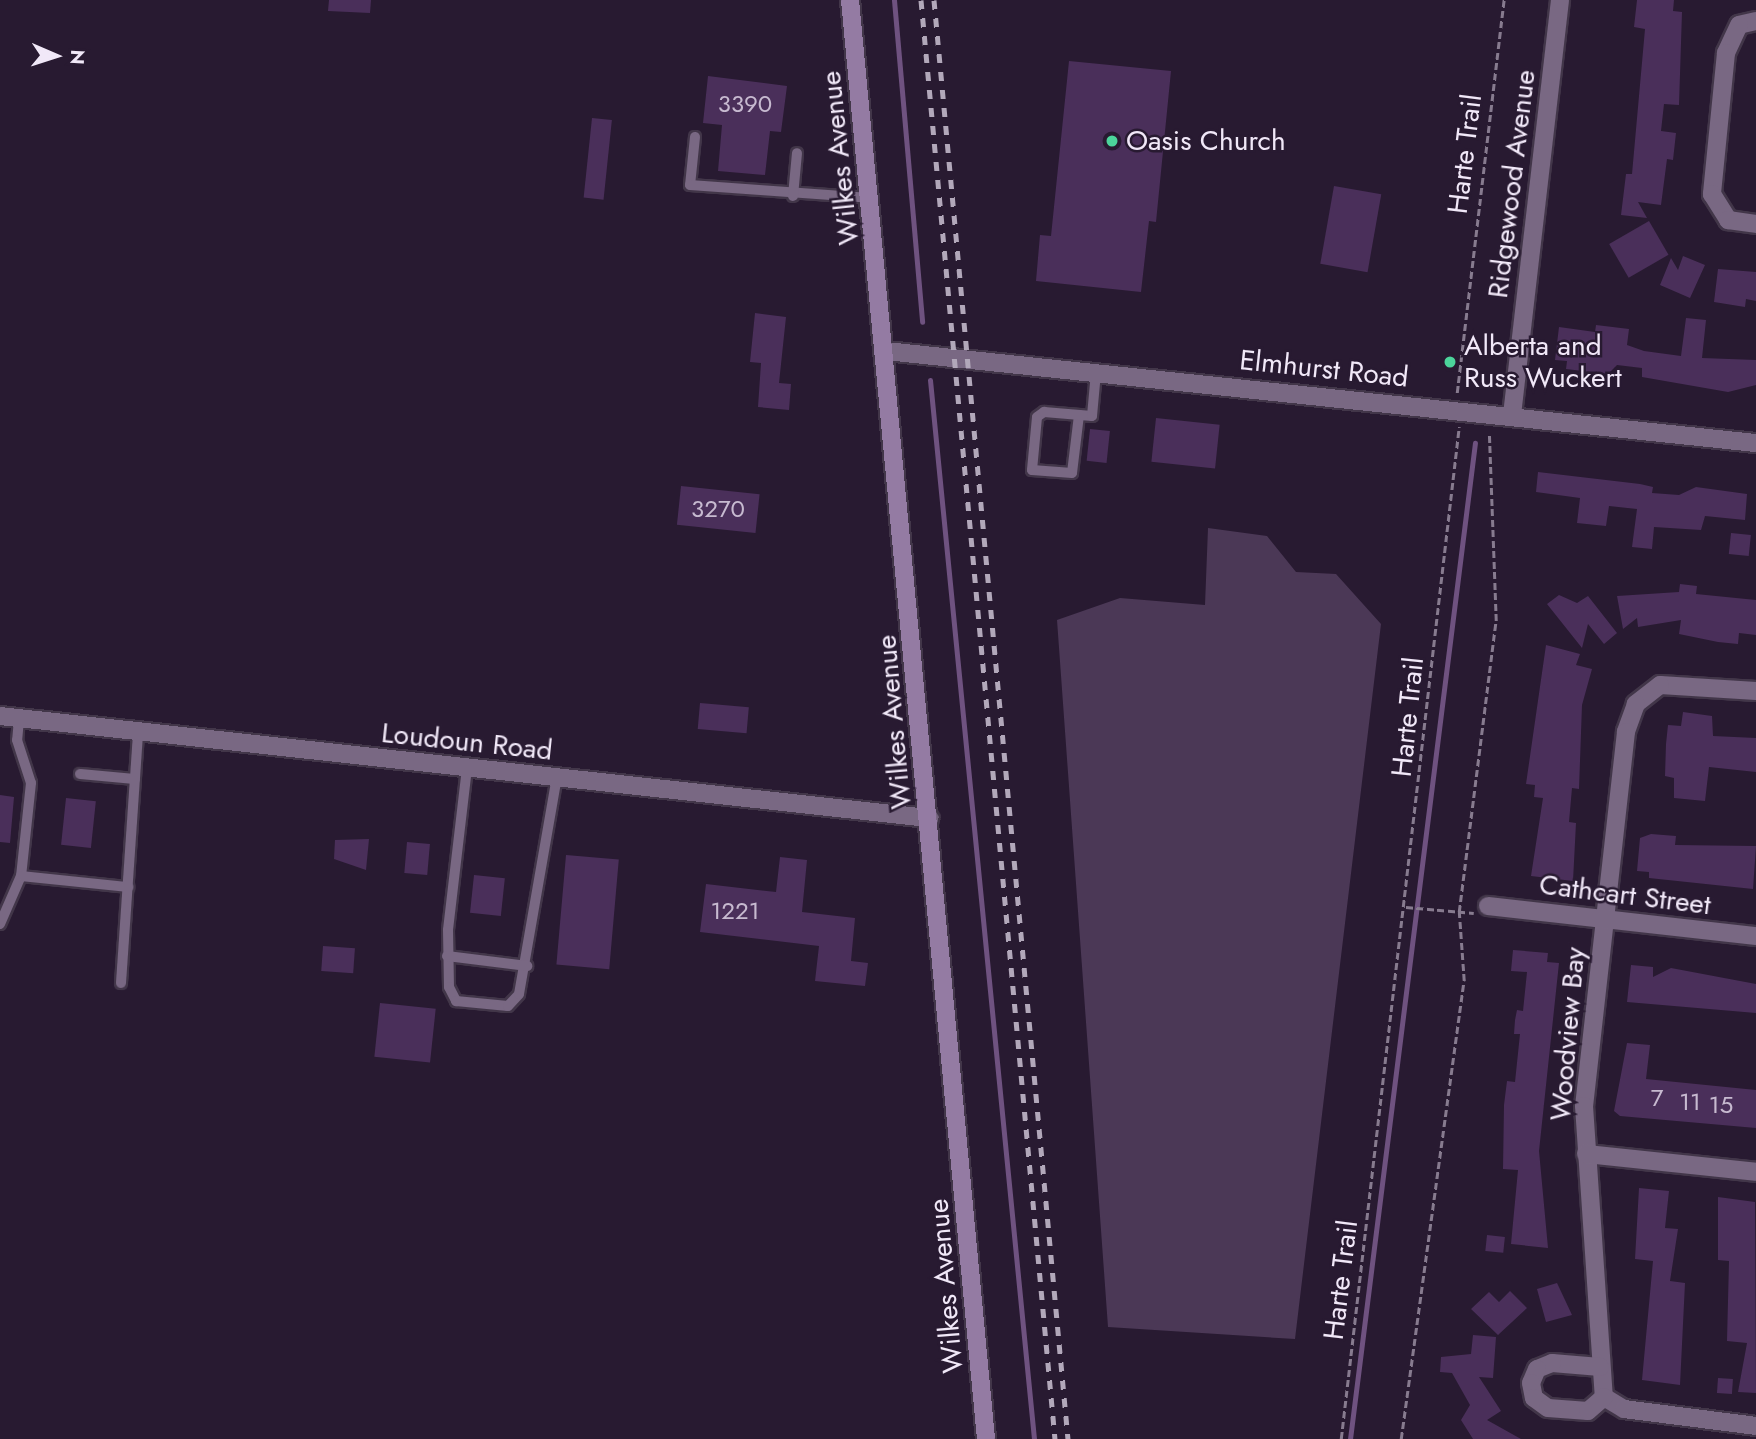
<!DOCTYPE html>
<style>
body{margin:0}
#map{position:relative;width:1756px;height:1439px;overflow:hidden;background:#281a31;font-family:Jost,sans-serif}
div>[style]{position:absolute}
.green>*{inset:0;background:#4b3856}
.stream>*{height:5px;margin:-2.5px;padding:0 2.5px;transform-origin:2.5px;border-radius:2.5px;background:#6f5280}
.building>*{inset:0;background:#4a2f5a;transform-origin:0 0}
.path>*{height:2.5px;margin-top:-1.25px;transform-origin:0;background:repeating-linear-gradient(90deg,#877b8f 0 7px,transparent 0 10.5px)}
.roads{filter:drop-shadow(2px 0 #423649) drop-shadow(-2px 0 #423649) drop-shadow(0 2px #423649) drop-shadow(0 -2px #423649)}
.service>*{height:10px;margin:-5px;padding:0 5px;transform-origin:5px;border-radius:5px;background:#796883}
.minor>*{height:18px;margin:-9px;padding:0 9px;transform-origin:9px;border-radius:9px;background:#796883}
.tertiary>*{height:18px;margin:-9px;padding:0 9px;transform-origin:9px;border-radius:9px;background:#796883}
.secondary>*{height:18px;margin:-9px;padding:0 9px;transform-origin:9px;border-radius:9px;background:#947ba3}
.rail>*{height:5px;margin-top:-2.5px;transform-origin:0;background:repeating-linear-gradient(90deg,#b2a8ba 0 9px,transparent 0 18px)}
.dots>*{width:19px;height:19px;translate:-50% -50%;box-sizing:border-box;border:4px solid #281a31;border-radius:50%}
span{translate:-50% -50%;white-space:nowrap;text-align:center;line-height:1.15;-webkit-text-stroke:5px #281a31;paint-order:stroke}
.number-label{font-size:24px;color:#c7bad0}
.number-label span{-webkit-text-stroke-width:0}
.poi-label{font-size:28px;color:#f1e8f8}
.left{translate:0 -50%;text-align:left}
.street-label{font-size:28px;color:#f1e8f8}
.north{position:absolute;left:21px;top:21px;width:70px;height:70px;-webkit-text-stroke:5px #281a31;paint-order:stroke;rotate:93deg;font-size:19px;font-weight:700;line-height:28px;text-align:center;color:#f1e8f8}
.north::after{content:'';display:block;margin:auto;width:24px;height:32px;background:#f1e8f8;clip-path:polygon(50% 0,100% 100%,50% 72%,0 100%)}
</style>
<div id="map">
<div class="green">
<div style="clip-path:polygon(1208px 528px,1267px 536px,1296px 572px,1336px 574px,1381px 624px,1295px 1339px,1108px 1327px,1057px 620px,1120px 598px,1205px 605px)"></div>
</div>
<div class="stream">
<div style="left:894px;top:0;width:323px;rotate:85deg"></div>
<div style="left:930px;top:380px;width:1064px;rotate:84.39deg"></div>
<div style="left:1350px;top:1439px;width:1004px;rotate:-82.85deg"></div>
</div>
<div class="building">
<div style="clip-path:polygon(329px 0,371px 0,370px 13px,328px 11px)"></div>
<div style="clip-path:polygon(1637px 0,1674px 0,1673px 11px,1682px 12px,1679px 105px,1664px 104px,1661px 131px,1676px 133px,1673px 160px,1667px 159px,1661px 205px,1638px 202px,1647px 218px,1621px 215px,1626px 174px,1632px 174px,1645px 29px,1634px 27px)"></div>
<div style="clip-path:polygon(1069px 61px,1171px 71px,1156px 222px,1149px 221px,1141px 292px,1036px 281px,1040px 235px,1051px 236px)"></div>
<div style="clip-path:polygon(708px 76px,787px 86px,781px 132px,770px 131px,765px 175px,718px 171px,722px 125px,703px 123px)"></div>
<div style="left:592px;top:118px;width:20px;height:80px;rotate:6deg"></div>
<div style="left:1334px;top:186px;width:48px;height:79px;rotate:10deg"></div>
<div style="left:1649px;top:221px;width:39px;height:46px;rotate:60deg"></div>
<div style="clip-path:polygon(1683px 256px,1705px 265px,1690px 298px,1660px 285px,1671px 258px,1678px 270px)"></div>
<div style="clip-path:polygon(1718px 269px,1756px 272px,1756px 301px,1746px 299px,1745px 307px,1714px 302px)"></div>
<div style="clip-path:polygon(755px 313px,786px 317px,779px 383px,791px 384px,789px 410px,758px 407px,761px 363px,750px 362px)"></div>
<div style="clip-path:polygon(1686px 318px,1706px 320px,1702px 358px,1756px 360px,1756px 385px,1728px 392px,1642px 377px,1642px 368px,1617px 365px,1608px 374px,1566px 369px,1567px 361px,1555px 360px,1559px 327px,1595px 332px,1596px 325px,1629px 329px,1627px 345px,1644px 351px,1681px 356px)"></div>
<div style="left:1156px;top:418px;width:64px;height:44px;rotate:6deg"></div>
<div style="left:1090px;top:429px;width:20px;height:32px;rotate:6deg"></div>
<div style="clip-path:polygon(1538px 472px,1640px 484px,1653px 487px,1652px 493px,1679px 495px,1696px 487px,1747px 494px,1745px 520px,1705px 516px,1701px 530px,1654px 527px,1652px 549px,1632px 547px,1637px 509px,1609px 506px,1606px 526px,1577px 523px,1580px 498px,1536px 492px)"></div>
<div style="left:681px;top:486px;width:79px;height:39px;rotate:6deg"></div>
<div style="left:1731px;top:533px;width:20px;height:21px;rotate:6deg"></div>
<div style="clip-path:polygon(1680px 584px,1697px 586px,1696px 594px,1756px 600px,1756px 635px,1739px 633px,1738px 644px,1718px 642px,1679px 634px,1681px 620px,1638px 627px,1637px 618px,1623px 629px,1617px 596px,1679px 592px)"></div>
<div style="clip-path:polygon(1559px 595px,1577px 603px,1588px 596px,1617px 633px,1604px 644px,1588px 624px,1582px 648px,1547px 604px)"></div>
<div style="clip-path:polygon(1546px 645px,1580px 654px,1576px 665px,1592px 669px,1582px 705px,1579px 789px,1572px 788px,1569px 822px,1576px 823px,1573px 881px,1531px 876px,1543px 798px,1534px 797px,1535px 785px,1526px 784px)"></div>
<div style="left:700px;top:703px;width:49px;height:26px;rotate:5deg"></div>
<div style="clip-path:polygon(1683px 712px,1712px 716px,1713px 736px,1756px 738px,1756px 772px,1709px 767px,1705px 801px,1674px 798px,1674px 778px,1665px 776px,1666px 744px,1668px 725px,1681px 726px)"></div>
<div style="clip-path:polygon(0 795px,14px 797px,10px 843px,0 842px)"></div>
<div style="left:66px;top:798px;width:30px;height:47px;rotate:6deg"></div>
<div style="clip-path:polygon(1651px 834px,1676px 836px,1675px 845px,1756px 846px,1753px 889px,1649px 878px,1649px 872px,1637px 871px,1640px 838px)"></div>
<div style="clip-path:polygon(369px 839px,366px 870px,334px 859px,335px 840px)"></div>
<div style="left:407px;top:842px;width:23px;height:31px;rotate:5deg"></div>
<div style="left:566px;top:855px;width:53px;height:110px;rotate:5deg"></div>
<div style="clip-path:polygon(780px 857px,807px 860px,802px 912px,855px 918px,851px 961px,868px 963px,865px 986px,815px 981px,819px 946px,700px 932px,706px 884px,776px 892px)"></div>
<div style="left:474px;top:875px;width:31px;height:38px;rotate:6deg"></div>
<div style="left:323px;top:946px;width:32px;height:25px;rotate:4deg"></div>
<div style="clip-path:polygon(1513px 950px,1548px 953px,1547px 962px,1559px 963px,1539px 1151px,1548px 1248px,1511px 1244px,1518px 1170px,1503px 1169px,1504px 1105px,1507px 1081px,1515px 1082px,1520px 1034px,1514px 1034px,1515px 1020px,1517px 1010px,1523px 1011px,1527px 972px,1511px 971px)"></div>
<div style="clip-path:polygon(1631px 965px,1653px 967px,1653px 977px,1671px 968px,1756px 984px,1756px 1013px,1627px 1002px)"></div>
<div style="left:380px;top:1003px;width:56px;height:54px;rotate:6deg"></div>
<div style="clip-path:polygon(1627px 1043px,1650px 1045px,1646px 1079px,1756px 1090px,1756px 1128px,1620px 1116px,1614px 1111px)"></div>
<div style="clip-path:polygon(1639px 1188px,1669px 1191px,1665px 1228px,1678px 1229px,1670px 1281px,1685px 1283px,1680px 1385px,1642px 1380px,1653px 1261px,1635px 1259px)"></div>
<div style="clip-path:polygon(1718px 1197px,1755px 1202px,1756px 1393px,1738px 1392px,1747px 1343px,1727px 1341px,1729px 1261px,1718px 1260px)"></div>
<div style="left:1487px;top:1235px;width:18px;height:16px;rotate:6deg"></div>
<div style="clip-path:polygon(1557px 1283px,1572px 1315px,1546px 1322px,1537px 1289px)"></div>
<div style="clip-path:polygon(1510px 1291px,1527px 1308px,1498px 1335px,1471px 1309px,1489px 1292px,1499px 1302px)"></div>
<div style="clip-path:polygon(1473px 1335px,1496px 1337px,1493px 1378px,1479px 1377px,1501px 1411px,1487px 1420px,1521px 1439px,1473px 1439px,1461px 1420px,1470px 1405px,1452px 1373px,1440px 1372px,1441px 1357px,1471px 1354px)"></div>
<div style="left:1718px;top:1378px;width:15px;height:15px;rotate:4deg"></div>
</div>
<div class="path">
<div style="left:1457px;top:393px;width:396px;rotate:-83.2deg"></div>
<div style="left:1406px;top:907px;width:68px;rotate:5deg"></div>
<div style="left:1341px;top:1439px;width:1019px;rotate:-83.35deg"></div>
<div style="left:1401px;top:1439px;width:462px;rotate:-82.2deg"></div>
<div style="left:1464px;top:981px;width:69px;rotate:-94.1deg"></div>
<div style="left:1459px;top:912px;width:293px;rotate:-82.8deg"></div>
<div style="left:1496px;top:621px;width:187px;rotate:-92.1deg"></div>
</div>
<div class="roads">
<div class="service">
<div style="left:695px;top:137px;width:48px;rotate:95.9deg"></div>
<div style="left:690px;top:185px;width:180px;rotate:4.1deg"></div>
<div style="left:793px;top:196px;width:43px;rotate:-84.7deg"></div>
<div style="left:1079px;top:415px;width:58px;rotate:96.9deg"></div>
<div style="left:1072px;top:473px;width:40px;rotate:-175.7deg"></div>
<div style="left:1032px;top:470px;width:53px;rotate:-84.6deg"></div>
<div style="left:1037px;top:417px;width:9px;rotate:-36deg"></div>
<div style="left:1044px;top:412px;width:48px;rotate:4.8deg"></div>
<div style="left:1092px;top:416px;width:44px;rotate:-84.8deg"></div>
<div style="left:19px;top:719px;width:21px;rotate:95deg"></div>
<div style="left:17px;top:740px;width:45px;rotate:72deg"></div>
<div style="left:31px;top:783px;width:94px;rotate:96.1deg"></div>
<div style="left:467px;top:768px;width:163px;rotate:96.7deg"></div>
<div style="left:448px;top:930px;width:57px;rotate:89deg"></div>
<div style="left:449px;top:987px;width:16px;rotate:63deg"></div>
<div style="left:456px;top:1001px;width:52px;rotate:5.5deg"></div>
<div style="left:508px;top:1006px;width:16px;rotate:-47deg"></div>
<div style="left:519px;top:994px;width:220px;rotate:-80.1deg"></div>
<div style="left:80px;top:774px;width:55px;rotate:5.2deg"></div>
<div style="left:0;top:924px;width:52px;rotate:-66.4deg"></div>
<div style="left:21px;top:876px;width:108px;rotate:5.9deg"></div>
<div style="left:447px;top:956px;width:81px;rotate:7.1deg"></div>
<div style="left:121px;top:983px;width:252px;rotate:-86.1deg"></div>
</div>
<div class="minor">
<div style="left:1756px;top:21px;width:17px;rotate:167deg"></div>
<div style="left:1739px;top:25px;width:31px;rotate:115deg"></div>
<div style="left:1726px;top:53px;width:142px;rotate:95.7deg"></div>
<div style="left:1712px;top:194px;width:31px;rotate:58deg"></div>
<div style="left:1728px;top:220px;width:28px;rotate:8deg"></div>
<div style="left:1512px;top:415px;width:418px;rotate:-83.4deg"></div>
<div style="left:1756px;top:691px;width:96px;rotate:-176.4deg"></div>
<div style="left:1660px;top:685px;width:31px;rotate:142deg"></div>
<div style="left:1636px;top:704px;width:30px;rotate:110deg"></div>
<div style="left:1626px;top:732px;width:376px;rotate:96.4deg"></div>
<div style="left:1584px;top:1106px;width:292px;rotate:86.1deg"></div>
<div style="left:1604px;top:1397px;width:23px;rotate:31deg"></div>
<div style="left:1624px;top:1409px;width:133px;rotate:7.3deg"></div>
<div style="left:0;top:716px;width:935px;rotate:6.27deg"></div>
<div style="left:1488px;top:906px;width:270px;rotate:6.4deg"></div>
<div style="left:1586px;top:1154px;width:171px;rotate:6deg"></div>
<div style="left:1600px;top:1367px;width:48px;rotate:-175.2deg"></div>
<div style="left:1552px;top:1363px;width:16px;rotate:158deg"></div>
<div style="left:1537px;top:1369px;width:15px;rotate:113deg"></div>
<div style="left:1531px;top:1383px;width:15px;rotate:79deg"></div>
<div style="left:1534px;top:1398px;width:17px;rotate:36deg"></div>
<div style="left:1548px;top:1408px;width:40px;rotate:4.3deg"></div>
<div style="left:1588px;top:1411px;width:21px;rotate:-41deg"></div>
</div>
<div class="tertiary">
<div style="left:886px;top:351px;width:875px;rotate:6.04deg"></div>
</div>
<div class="secondary">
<div style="left:850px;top:0;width:1445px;rotate:84.6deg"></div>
</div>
</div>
<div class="rail">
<div style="left:921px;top:0;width:1445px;rotate:84.68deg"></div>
<div style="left:934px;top:0;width:1445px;rotate:84.68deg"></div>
</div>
<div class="dots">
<div style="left:1112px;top:141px;background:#4cd49b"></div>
<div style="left:1450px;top:362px;background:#4cd49b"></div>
</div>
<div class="number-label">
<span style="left:745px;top:104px">3390</span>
<span style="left:718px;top:509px">3270</span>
<span style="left:735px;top:911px">1221</span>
<span style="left:1657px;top:1098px">7</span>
<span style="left:1690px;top:1102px">11</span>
<span style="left:1721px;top:1105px">15</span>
</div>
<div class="poi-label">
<span class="left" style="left:1126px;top:141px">Oasis Church</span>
<span class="left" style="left:1464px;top:362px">Alberta and<br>Russ Wuckert</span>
</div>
<div class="street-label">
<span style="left:1465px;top:154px;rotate:-83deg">Harte Trail</span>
<span style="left:840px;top:158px;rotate:-96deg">Wilkes Avenue</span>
<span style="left:1512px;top:184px;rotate:-83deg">Ridgewood Avenue</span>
<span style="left:1324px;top:369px;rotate:6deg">Elmhurst Road</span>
<span style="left:1408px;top:717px;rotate:-84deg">Harte Trail</span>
<span style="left:894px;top:722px;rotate:-95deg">Wilkes Avenue</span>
<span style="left:467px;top:742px;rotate:6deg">Loudoun Road</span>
<span style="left:1625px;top:895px;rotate:7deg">Cathcart Street</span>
<span style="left:1568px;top:1034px;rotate:-85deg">Woodview Bay</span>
<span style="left:1341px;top:1280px;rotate:-83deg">Harte Trail</span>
<span style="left:946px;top:1286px;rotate:-95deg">Wilkes Avenue</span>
</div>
<div class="north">N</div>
</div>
